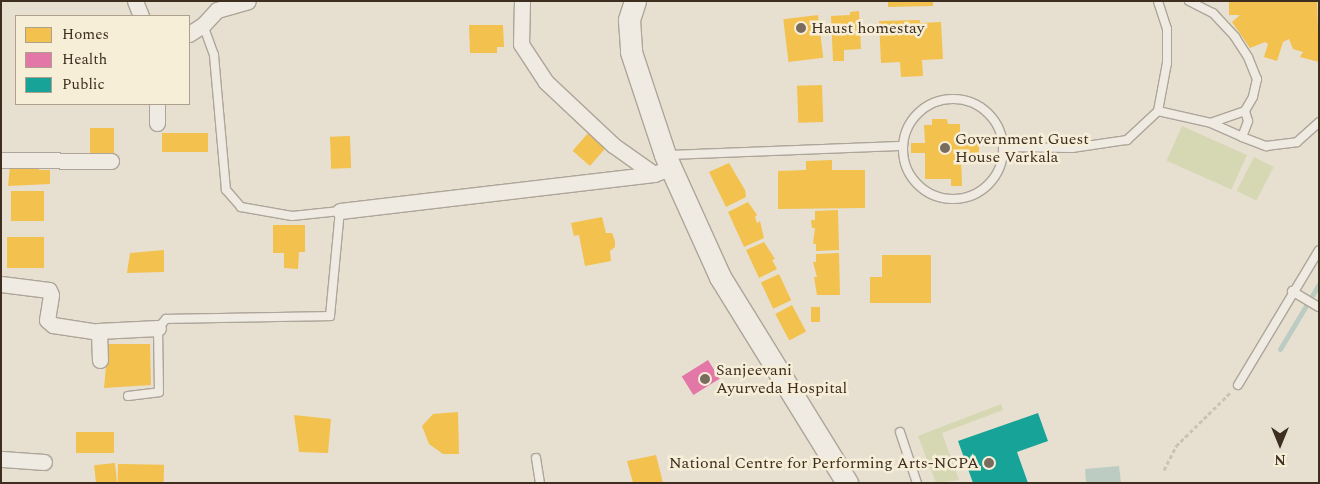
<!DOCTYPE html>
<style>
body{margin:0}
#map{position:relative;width:1320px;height:484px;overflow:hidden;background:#e7e0d1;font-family:Spectral,serif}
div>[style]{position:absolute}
.green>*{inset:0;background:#d6d7b3;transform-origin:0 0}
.water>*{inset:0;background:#bcccc2}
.homes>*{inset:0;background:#f2c14e;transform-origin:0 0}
.health>*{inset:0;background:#e377a8;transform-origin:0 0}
.public>*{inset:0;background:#17a398}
.stream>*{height:5px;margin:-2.5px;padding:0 2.5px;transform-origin:2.5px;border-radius:2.5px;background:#bcccc2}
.path>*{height:3px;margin-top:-1.5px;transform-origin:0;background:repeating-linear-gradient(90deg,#c8c2b9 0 4px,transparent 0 6.5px)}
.roads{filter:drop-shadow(1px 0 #ada599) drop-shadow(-1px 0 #ada599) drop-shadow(0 1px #ada599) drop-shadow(0 -1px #ada599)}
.lane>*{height:8px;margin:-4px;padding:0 4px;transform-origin:4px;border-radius:4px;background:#efebe3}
.lane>.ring{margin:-4px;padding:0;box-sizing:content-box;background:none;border:8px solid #efebe3;border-radius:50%}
.street>*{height:15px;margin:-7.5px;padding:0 7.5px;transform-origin:7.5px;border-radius:7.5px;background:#efebe3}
.secondary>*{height:21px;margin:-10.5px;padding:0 10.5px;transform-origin:10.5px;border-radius:10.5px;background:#efebe3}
.dots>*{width:14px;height:14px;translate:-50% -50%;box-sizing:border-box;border:2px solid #f7eed8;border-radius:50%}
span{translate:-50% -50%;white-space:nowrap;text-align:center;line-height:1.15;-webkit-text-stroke:5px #f7eed8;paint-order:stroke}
.poi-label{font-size:16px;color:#3d2e20}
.left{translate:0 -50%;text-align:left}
.right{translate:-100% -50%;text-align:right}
.frame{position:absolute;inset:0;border:2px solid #3d2e20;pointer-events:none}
.legend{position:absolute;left:15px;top:15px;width:175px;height:90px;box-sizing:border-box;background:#f7eed8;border:1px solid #ada18e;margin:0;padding:6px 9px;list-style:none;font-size:15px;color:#3d2e20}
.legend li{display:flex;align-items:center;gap:10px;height:25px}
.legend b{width:25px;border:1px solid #ada18e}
.north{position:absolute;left:1255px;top:419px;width:50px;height:50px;-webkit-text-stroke:4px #f7eed8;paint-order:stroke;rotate:180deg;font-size:14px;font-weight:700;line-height:20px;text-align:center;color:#3d2e20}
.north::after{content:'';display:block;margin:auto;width:18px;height:22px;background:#3d2e20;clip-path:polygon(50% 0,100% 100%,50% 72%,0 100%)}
</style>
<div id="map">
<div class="green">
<div style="left:1182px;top:126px;width:71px;height:38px;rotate:24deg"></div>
<div style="left:1254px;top:157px;width:22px;height:38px;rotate:27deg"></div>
<div style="clip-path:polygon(1001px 404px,1003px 410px,942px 433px,959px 480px,936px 483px,918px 436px)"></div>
</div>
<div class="water">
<div style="clip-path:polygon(1119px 466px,1121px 483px,1086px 483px,1085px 469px)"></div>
</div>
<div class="homes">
<div style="clip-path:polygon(888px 1px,933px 1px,933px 6px,888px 7px)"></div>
<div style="clip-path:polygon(1229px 1px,1317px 1px,1319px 62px,1300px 57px,1303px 52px,1293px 49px,1289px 39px,1283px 42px,1277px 61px,1264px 57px,1268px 44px,1265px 42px,1250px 48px,1232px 22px,1240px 15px,1229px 15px)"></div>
<div style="clip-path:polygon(859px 11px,861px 49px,844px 50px,844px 61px,833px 61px,831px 16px,850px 15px,850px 12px)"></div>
<div style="left:818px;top:15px;width:43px;height:35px;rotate:83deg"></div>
<div style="clip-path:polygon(920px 20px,920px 23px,941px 22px,943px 59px,922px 60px,923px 76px,901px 77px,900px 62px,881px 63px,879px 21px)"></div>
<div style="clip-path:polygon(469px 25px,503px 25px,504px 47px,497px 47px,497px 53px,470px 53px)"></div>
<div style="left:822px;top:85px;width:37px;height:25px;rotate:88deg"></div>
<div style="clip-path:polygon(932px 119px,947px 119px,948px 124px,960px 124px,960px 141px,979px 141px,979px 156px,961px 156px,962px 186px,951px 186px,951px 179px,925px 179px,925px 153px,911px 153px,911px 143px,925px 143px,924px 125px,932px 125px)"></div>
<div style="left:90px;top:128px;width:24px;height:25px"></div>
<div style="left:589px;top:132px;width:23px;height:25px;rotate:41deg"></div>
<div style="left:162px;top:133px;width:46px;height:19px"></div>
<div style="left:350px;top:136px;width:32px;height:20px;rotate:88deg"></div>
<div style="clip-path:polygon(832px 160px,832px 170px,865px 170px,865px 208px,778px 209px,778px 171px,806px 170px,806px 161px)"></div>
<div style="clip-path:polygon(729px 163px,745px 190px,746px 197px,726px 207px,709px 172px)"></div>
<div style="clip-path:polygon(39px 165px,39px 170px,50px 170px,50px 184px,8px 186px,10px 166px)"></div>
<div style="left:11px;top:191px;width:33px;height:30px"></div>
<div style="clip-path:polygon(748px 202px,757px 215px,755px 217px,757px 223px,760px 221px,764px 238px,744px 247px,728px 212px)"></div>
<div style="clip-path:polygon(838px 210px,839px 250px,816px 251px,816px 244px,813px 244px,815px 228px,812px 228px,811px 220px,815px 220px,815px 211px)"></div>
<div style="clip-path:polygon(602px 217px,606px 233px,612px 233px,615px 241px,615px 247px,610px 251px,611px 261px,585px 266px,579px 235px,574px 236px,571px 223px)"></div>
<div style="clip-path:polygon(273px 225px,305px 225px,305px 252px,299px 252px,298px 269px,284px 268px,284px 253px,273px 253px)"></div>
<div style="left:7px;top:237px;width:37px;height:31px"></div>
<div style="clip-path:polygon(764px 242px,775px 259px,772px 260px,777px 269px,759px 278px,746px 250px)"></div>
<div style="clip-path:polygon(164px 250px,164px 272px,127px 273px,130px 253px)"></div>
<div style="clip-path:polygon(839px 253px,840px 295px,817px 295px,814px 277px,817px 277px,813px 262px,816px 262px,816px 254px)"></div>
<div style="clip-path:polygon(882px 255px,931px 255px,931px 303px,870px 303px,870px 277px,882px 277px)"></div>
<div style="left:779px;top:274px;width:29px;height:20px;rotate:65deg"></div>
<div style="left:792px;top:305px;width:30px;height:19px;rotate:62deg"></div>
<div style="left:811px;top:307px;width:9px;height:15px"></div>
<div style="clip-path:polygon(108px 344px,150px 344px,151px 385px,104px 388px)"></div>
<div style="clip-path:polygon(458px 412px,459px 454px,443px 454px,429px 444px,422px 426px,433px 414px)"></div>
<div style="clip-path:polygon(294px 415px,331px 419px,328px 453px,299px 452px)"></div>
<div style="left:114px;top:432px;width:21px;height:38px;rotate:90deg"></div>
<div style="clip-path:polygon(656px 455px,663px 483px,633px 483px,627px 461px)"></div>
<div style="left:115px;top:463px;width:19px;height:21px;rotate:84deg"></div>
<div style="left:118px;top:464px;width:46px;height:19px;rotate:1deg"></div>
</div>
<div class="health">
<div style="left:708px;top:360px;width:22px;height:31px;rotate:58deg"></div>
</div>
<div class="public">
<div style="clip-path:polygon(1038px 413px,1048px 441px,1017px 452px,1028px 483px,973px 483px,958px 441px)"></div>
</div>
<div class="stream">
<div style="left:1280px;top:349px;width:76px;rotate:-59deg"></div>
</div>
<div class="path">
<div style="left:1164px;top:470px;width:27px;rotate:-63deg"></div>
<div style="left:1176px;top:446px;width:77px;rotate:-44.5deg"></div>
</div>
<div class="roads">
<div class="lane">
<div style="left:1189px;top:1px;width:27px;rotate:27deg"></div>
<div style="left:1213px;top:13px;width:33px;rotate:47deg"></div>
<div style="left:1235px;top:37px;width:24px;rotate:57deg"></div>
<div style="left:1248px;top:57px;width:24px;rotate:68deg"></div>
<div style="left:1257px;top:79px;width:18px;rotate:103deg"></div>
<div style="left:1253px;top:97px;width:16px;rotate:120deg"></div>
<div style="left:1245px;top:111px;width:36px;rotate:161deg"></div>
<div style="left:1211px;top:123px;width:34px;rotate:24deg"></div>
<div style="left:1242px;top:137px;width:17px;rotate:-69deg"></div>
<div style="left:1248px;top:121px;width:10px;rotate:-107deg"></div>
<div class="ring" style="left:903px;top:99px;width:92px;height:92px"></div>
<div style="left:1158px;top:111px;width:49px;rotate:-79.4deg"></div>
<div style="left:1167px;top:63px;width:34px;rotate:-90deg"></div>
<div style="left:1167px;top:29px;width:29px;rotate:-108deg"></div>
<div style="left:1242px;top:137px;width:26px;rotate:21deg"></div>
<div style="left:1266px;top:146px;width:31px;rotate:-7deg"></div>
<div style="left:1297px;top:142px;width:30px;rotate:-42deg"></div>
<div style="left:1003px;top:147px;width:69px;rotate:0.8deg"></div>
<div style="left:1072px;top:148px;width:56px;rotate:-8.3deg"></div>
<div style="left:1127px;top:140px;width:42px;rotate:-43.1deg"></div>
<div style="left:1158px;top:111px;width:54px;rotate:12.8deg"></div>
<div style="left:667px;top:155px;width:235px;rotate:-2.2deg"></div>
<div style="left:1292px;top:291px;width:31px;rotate:31deg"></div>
<div style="left:1238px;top:385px;width:157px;rotate:-59deg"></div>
<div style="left:128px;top:396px;width:31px;rotate:-7deg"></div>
<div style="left:159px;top:392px;width:64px;rotate:-90.9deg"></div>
<div style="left:158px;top:328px;width:12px;rotate:-48deg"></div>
<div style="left:166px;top:319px;width:164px;rotate:-1deg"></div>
<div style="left:330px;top:316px;width:105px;rotate:-84.6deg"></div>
<div style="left:340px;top:211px;width:48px;rotate:174.1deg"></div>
<div style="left:292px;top:216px;width:52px;rotate:-170deg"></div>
<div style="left:241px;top:207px;width:23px;rotate:-131deg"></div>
<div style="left:226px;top:190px;width:136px;rotate:-95.1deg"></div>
<div style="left:214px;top:55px;width:32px;rotate:-110deg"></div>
<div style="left:900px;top:432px;width:54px;rotate:71.6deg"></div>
<div style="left:536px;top:458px;width:25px;rotate:81deg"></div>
</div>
<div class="street">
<div style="left:135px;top:1px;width:16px;rotate:68deg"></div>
<div style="left:522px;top:1px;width:43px;rotate:91.3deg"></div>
<div style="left:521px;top:44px;width:45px;rotate:56.7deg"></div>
<div style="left:546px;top:82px;width:92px;rotate:43.2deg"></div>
<div style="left:613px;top:145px;width:50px;rotate:35.3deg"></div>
<div style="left:189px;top:34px;width:17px;rotate:-33deg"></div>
<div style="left:203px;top:25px;width:21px;rotate:-47deg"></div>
<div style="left:217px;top:10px;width:32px;rotate:-16deg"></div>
<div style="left:157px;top:104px;width:19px;rotate:90deg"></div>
<div style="left:1px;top:160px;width:110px;rotate:0.5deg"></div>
<div style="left:340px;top:211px;width:316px;rotate:-6.7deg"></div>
<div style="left:654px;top:174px;width:19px;rotate:-21deg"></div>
<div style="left:1px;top:284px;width:48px;rotate:7.1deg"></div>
<div style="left:49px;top:290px;width:5px;rotate:68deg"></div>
<div style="left:51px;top:295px;width:25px;rotate:99deg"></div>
<div style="left:47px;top:320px;width:8px;rotate:40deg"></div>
<div style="left:53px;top:325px;width:47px;rotate:8.7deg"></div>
<div style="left:99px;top:332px;width:28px;rotate:88deg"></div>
<div style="left:98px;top:331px;width:60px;rotate:-2.9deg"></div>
<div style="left:1px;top:459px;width:43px;rotate:4deg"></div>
</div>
<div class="secondary">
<div style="left:635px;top:1px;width:20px;rotate:108deg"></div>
<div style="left:629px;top:20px;width:32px;rotate:86deg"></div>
<div style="left:631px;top:52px;width:108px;rotate:71.7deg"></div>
<div style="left:665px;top:155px;width:134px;rotate:65.7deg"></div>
<div style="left:720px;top:277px;width:242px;rotate:58.3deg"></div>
</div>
</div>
<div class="dots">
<div style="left:801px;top:28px;background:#786c5e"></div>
<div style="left:945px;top:148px;background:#786c5e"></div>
<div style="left:705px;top:379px;background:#786c5e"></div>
<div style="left:989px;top:463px;background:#786c5e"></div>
</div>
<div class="poi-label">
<span class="left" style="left:811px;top:28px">Haust homestay</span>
<span class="left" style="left:955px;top:148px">Government Guest<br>House Varkala</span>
<span class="left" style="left:716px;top:379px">Sanjeevani<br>Ayurveda Hospital</span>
<span class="right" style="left:979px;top:463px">National Centre for Performing Arts-NCPA</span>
</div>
<div class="frame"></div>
<ul class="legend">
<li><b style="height:14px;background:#f2c14e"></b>Homes</li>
<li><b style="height:14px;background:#e377a8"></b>Health</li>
<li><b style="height:14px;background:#17a398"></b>Public</li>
</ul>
<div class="north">N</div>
</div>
